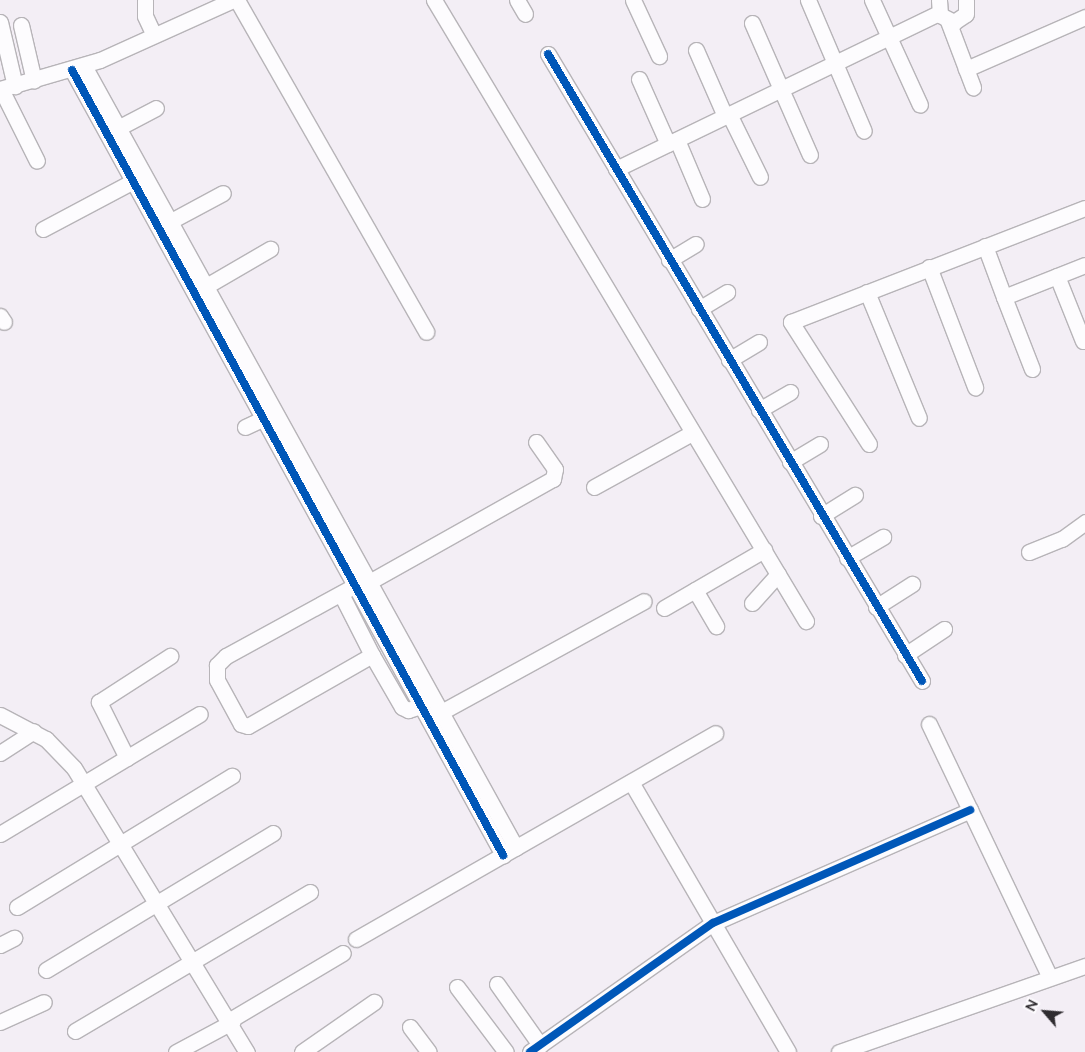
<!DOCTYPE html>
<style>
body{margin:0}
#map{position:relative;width:1085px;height:1052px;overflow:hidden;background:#f3eef5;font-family:Lato,sans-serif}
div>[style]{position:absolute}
.roads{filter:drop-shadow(1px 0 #b7b4b8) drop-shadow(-1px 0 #b7b4b8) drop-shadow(0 1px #b7b4b8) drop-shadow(0 -1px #b7b4b8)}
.minor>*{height:15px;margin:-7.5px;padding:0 7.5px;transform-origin:7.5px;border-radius:7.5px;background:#fdfcfe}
.cycleway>*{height:8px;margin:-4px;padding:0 4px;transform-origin:4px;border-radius:4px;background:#0057b8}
span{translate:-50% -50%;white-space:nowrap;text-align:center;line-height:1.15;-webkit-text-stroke:5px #fdfbfe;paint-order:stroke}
.north{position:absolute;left:1020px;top:987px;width:50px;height:50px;-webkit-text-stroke:4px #fdfbfe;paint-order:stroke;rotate:297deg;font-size:14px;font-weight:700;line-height:20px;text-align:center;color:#2f2c30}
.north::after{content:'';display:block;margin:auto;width:18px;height:22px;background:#2f2c30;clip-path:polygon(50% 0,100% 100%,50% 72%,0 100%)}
</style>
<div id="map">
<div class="roads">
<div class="minor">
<div style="left:145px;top:0;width:16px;rotate:90deg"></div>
<div style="left:145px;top:16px;width:21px;rotate:65deg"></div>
<div style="left:237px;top:0;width:382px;rotate:60.3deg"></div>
<div style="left:434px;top:0;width:724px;rotate:59.08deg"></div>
<div style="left:517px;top:0;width:16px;rotate:60deg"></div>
<div style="left:633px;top:0;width:62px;rotate:65.1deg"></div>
<div style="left:808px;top:0;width:142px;rotate:66.9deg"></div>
<div style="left:872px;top:0;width:115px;rotate:65.4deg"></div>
<div style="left:939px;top:0;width:15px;rotate:86deg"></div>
<div style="left:940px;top:15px;width:16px;rotate:27deg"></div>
<div style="left:954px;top:22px;width:14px;rotate:-34deg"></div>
<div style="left:966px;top:14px;width:14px;rotate:-90deg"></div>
<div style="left:948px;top:21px;width:71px;rotate:69.3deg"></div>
<div style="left:0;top:22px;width:66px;rotate:76.8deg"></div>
<div style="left:752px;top:23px;width:144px;rotate:66.3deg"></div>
<div style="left:21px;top:25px;width:57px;rotate:76.9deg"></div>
<div style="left:696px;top:50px;width:72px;rotate:66.3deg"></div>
<div style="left:548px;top:54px;width:730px;rotate:59.18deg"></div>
<div style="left:84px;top:66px;width:893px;rotate:61.08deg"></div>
<div style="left:966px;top:69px;width:130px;rotate:-23.6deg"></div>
<div style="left:72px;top:70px;width:896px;rotate:61.23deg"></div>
<div style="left:639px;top:79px;width:71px;rotate:66deg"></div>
<div style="left:0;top:89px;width:104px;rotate:-16.2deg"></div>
<div style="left:100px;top:60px;width:146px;rotate:-24.3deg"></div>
<div style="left:1px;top:89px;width:80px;rotate:63.4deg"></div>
<div style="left:729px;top:114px;width:70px;rotate:63.8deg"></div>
<div style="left:116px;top:129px;width:45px;rotate:-27.7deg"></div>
<div style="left:677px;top:140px;width:64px;rotate:67deg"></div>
<div style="left:616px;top:169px;width:359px;rotate:-25.8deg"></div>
<div style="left:169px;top:222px;width:61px;rotate:-28.2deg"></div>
<div style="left:43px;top:229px;width:109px;rotate:-28deg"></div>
<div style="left:985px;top:246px;width:54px;rotate:69.6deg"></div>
<div style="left:669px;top:260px;width:31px;rotate:-31deg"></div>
<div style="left:929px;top:267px;width:129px;rotate:69deg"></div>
<div style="left:1057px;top:276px;width:70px;rotate:68.2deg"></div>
<div style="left:196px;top:292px;width:86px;rotate:-30.2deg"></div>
<div style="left:867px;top:292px;width:136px;rotate:67.6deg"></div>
<div style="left:699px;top:309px;width:33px;rotate:-31deg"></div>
<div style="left:0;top:316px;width:7px;rotate:56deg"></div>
<div style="left:729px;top:360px;width:35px;rotate:-31deg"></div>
<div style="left:1032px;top:369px;width:77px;rotate:-111.3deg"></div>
<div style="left:1004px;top:297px;width:87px;rotate:-21.6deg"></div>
<div style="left:759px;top:410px;width:36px;rotate:-30deg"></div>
<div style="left:245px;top:427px;width:29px;rotate:-25deg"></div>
<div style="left:869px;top:444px;width:145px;rotate:-122.6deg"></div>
<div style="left:791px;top:322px;width:315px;rotate:-21.2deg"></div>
<div style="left:790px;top:462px;width:35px;rotate:-31deg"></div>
<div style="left:594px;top:487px;width:112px;rotate:-28.9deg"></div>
<div style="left:821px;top:516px;width:40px;rotate:-32deg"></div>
<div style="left:1029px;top:552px;width:35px;rotate:-22deg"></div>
<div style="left:1062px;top:539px;width:29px;rotate:-36deg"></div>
<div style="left:847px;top:558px;width:42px;rotate:-30.3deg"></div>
<div style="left:354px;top:586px;width:146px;rotate:151.3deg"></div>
<div style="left:226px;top:656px;width:13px;rotate:135deg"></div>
<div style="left:217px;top:665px;width:15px;rotate:90deg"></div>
<div style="left:217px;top:680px;width:50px;rotate:61.4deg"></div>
<div style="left:241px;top:724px;width:7px;rotate:16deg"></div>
<div style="left:248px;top:726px;width:143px;rotate:-29.8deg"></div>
<div style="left:372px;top:655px;width:60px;rotate:60deg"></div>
<div style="left:402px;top:707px;width:7px;rotate:27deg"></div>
<div style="left:408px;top:710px;width:14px;rotate:-17deg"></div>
<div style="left:362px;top:586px;width:219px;rotate:-29.3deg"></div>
<div style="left:553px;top:479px;width:10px;rotate:-79deg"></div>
<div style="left:555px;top:469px;width:33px;rotate:-125deg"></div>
<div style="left:695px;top:590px;width:42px;rotate:59.7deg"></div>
<div style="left:341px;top:594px;width:68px;rotate:63.1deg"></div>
<div style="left:752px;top:603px;width:39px;rotate:-48deg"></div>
<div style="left:876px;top:607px;width:43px;rotate:-32.6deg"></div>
<div style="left:664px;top:608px;width:116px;rotate:-30.1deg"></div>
<div style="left:905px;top:655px;width:47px;rotate:-33.7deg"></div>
<div style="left:0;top:715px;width:52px;rotate:27.6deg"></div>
<div style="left:46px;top:739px;width:40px;rotate:46deg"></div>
<div style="left:74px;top:768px;width:333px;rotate:58.7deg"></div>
<div style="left:434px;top:716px;width:239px;rotate:-28.7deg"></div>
<div style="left:929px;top:724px;width:279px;rotate:64.5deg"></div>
<div style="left:0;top:753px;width:40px;rotate:-32.9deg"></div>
<div style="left:127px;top:758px;width:63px;rotate:-116.6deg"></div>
<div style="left:99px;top:702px;width:85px;rotate:-32.9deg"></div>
<div style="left:631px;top:782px;width:312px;rotate:59.8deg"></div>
<div style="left:0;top:834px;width:233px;rotate:-31deg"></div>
<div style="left:17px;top:907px;width:252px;rotate:-31.4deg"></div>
<div style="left:356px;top:939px;width:414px;rotate:-29.8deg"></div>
<div style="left:0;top:945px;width:16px;rotate:-27deg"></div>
<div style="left:46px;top:970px;width:265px;rotate:-31.1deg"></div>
<div style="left:497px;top:984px;width:75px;rotate:54.8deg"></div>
<div style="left:457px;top:987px;width:81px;rotate:53deg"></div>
<div style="left:230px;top:1020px;width:131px;rotate:-30.7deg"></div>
<div style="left:0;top:1022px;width:48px;rotate:-24.4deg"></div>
<div style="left:410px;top:1027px;width:31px;rotate:53deg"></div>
<div style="left:75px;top:1031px;width:273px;rotate:-30.6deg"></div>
<div style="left:176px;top:1052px;width:64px;rotate:-28.2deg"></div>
<div style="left:302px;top:1052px;width:88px;rotate:-34.8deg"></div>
<div style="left:530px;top:1052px;width:224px;rotate:-35.2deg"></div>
<div style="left:713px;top:923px;width:281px;rotate:-23.7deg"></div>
<div style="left:839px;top:1052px;width:261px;rotate:-19.3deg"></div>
</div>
</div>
<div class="cycleway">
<div style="left:548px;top:54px;width:730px;rotate:59.18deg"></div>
<div style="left:72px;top:70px;width:896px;rotate:61.23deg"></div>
<div style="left:530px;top:1052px;width:224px;rotate:-35.2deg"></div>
<div style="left:713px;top:923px;width:281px;rotate:-23.7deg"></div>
</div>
<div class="north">N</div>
</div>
